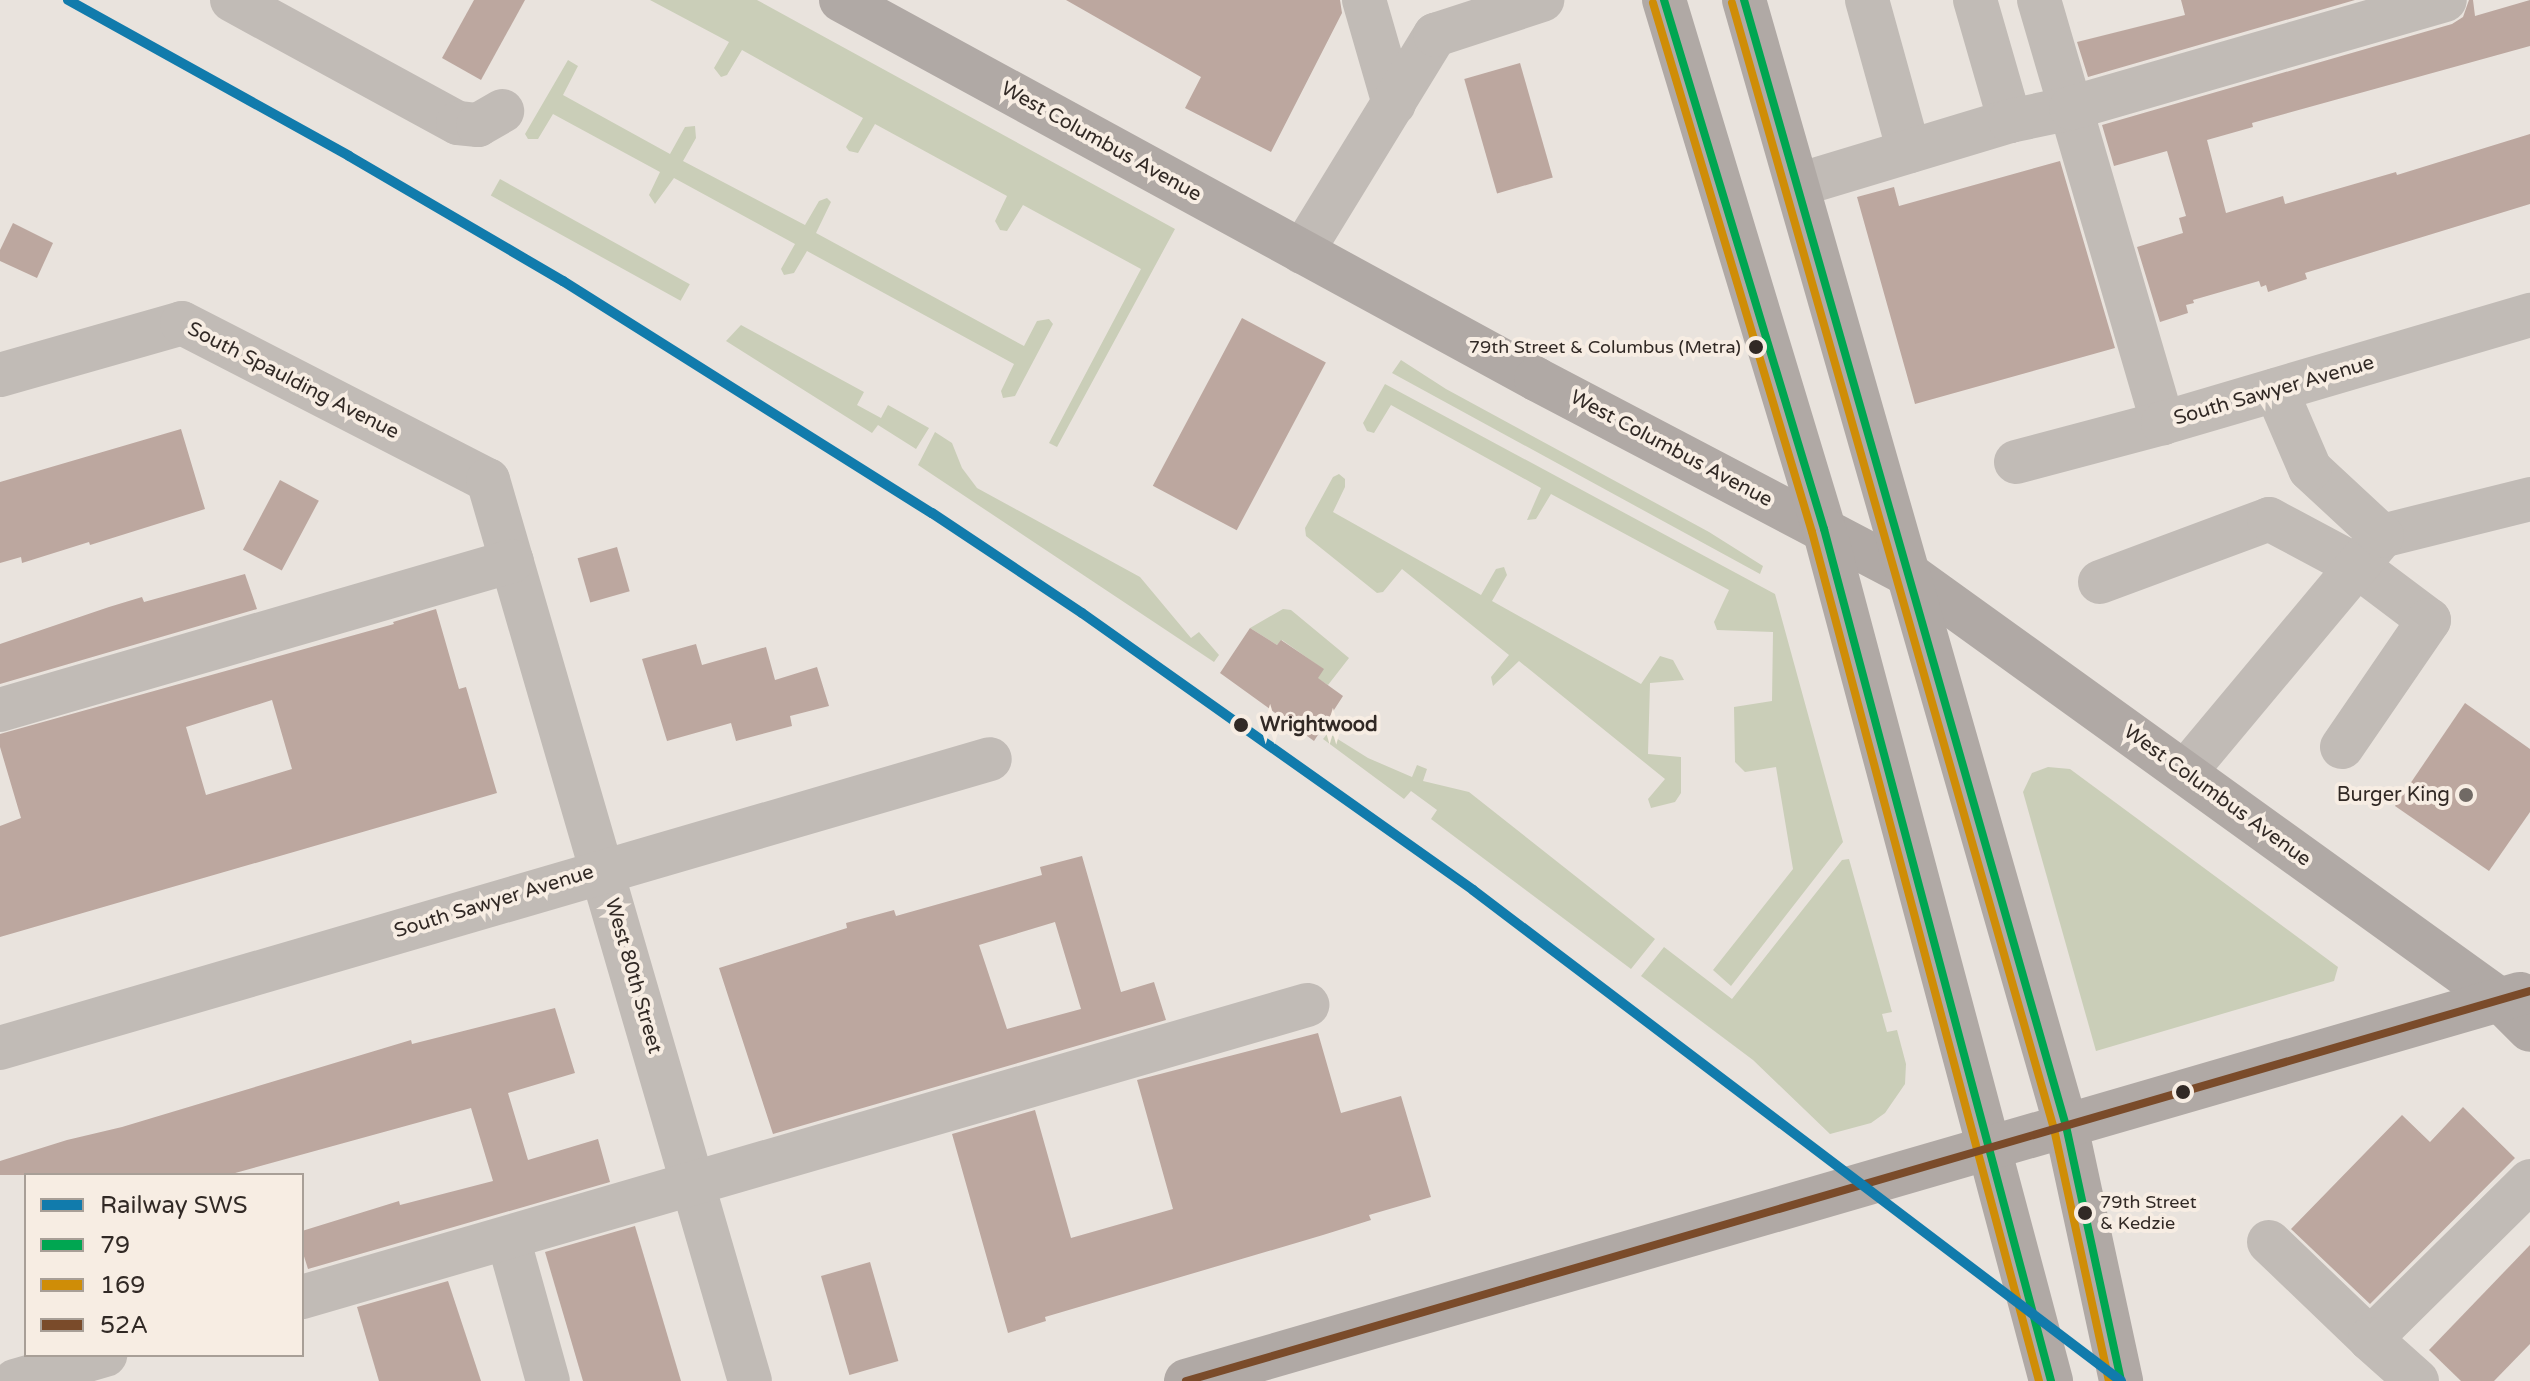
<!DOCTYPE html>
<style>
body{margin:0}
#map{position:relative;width:2530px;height:1381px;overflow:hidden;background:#e9e3dd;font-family:"Varela Round",sans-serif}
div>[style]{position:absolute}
.green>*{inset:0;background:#caceb8;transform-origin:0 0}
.building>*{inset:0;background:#bca79f;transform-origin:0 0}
.minor>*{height:44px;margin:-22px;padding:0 22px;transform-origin:22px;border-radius:22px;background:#c1bbb6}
.major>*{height:44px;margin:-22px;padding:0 22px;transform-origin:22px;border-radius:22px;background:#b0a9a5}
.bus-1>*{height:8px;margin:-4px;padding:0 4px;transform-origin:4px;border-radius:4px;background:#00a651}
.bus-2>*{height:8px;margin:-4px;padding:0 4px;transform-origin:4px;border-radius:4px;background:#cf8d07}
.bus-3>*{height:8px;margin:-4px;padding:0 4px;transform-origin:4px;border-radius:4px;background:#7a4b2a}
.rail-1>*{height:10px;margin:-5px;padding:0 5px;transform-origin:5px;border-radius:5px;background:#117bac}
.dots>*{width:22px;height:22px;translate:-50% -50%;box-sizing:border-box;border:4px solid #f7ede3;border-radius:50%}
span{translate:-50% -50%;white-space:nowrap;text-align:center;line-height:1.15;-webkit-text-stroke:8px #f7ede3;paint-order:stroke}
.bus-label{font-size:18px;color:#312925}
.right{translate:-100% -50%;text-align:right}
.left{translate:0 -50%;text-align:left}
.street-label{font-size:20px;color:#312925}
.stop-label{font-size:20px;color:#312925;font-weight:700}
.poi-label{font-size:20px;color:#312925}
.legend{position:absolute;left:24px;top:1173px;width:280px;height:184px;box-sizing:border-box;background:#f7ede3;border:2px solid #a89f97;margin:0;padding:10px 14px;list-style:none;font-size:24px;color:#312925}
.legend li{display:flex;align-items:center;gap:16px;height:40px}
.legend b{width:40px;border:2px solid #a89f97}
</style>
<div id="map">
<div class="green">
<div style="clip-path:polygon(650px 0,757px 0,1175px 229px,1057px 447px,1049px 443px,1141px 269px,1023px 205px,1007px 231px,1000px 230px,995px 221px,1007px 196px,875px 124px,858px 153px,849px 151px,846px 147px,863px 118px,742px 50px,727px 75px,721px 77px,714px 68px,729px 42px)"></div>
<div style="clip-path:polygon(568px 60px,578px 66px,563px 95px,670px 154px,685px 127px,695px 126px,696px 138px,683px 161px,805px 225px,819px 201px,827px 198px,831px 202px,816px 233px,1024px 346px,1037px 321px,1049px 319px,1053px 324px,1015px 396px,1003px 398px,1001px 391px,1014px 364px,807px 251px,794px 273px,784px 275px,781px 269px,795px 244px,674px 178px,655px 204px,649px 195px,660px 172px,553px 114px,538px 139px,528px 139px,525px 134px)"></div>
<div style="left:500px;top:179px;width:217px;height:19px;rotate:29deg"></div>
<div style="clip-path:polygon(741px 325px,864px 392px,857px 405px,881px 418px,888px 405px,929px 428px,916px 449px,878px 425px,872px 433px,726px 341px)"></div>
<div style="clip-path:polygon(1401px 360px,1446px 389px,1709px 532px,1763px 566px,1760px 574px,1392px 373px)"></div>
<div style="clip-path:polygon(1385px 384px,1775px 594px,1843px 842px,1731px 986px,1713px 970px,1793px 869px,1776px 767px,1745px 772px,1735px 762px,1734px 707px,1772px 701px,1773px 632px,1717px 630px,1714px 622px,1729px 590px,1551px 494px,1536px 519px,1527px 520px,1541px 488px,1391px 405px,1374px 433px,1367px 431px,1363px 423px)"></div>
<div style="clip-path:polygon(935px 432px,952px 443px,962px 468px,977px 488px,1140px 577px,1191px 638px,1199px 632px,1219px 655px,1214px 662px,918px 465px)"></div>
<div style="clip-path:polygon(1339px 474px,1345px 479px,1345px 487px,1333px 512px,1481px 595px,1496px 569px,1504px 567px,1507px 575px,1492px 601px,1641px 684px,1660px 656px,1673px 660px,1684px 680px,1650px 683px,1648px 754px,1681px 757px,1681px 793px,1675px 802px,1651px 808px,1648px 799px,1665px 779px,1519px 661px,1493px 686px,1491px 677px,1509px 655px,1402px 569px,1383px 592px,1377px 593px,1306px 536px,1305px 528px,1333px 477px)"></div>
<div style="clip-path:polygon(1283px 609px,1291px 610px,1349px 658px,1328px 685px,1317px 678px,1323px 669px,1282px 640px,1277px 645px,1250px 628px)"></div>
<div style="clip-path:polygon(1328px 733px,1368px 758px,1412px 777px,1417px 765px,1427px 769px,1423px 781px,1469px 792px,1655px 939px,1631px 969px,1431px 819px,1437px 810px,1411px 791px,1404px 799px,1323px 739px)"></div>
<div style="clip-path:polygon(2048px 767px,2070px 769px,2338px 967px,2334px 981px,2096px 1051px,2023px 792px,2032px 773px)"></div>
<div style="clip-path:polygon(1849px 859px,1892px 1012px,1882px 1014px,1887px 1032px,1897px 1030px,1906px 1064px,1905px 1084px,1885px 1113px,1871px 1123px,1830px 1134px,1753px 1060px,1641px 976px,1664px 947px,1732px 999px,1842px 860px)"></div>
</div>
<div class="building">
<div style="clip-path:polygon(474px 0,525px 0,481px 80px,442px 58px)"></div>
<div style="clip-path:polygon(1066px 0,1340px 0,1342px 13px,1271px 152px,1185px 108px,1201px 77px)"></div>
<div style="clip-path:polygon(2181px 0,2355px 0,2088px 77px,2077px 42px,2185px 15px)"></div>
<div style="clip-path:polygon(2469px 0,2473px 0,2475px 16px,2530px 0,2530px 46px,2252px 123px,2253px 127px,2207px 140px,2226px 213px,2283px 196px,2285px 204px,2396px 172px,2397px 175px,2530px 134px,2530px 204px,2305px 273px,2307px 279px,2268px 292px,2266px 285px,2261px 287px,2259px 281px,2193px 300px,2194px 303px,2186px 305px,2188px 313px,2160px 322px,2137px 247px,2183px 233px,2179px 218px,2186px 216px,2167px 151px,2114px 166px,2102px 125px,2452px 24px,2463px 17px)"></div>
<div style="left:1520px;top:63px;width:119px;height:58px;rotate:74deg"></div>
<div style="clip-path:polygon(2060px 161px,2115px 348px,1915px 404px,1857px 197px,1894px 187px,1899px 206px)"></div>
<div style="clip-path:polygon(13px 223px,53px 243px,37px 278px,0 261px,0 250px)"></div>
<div style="left:1242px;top:318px;width:95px;height:190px;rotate:28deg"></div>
<div style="clip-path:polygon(181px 429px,205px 509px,90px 545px,89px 542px,22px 563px,21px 557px,0 563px,0 482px)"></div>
<div style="left:280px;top:480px;width:44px;height:79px;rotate:28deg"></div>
<div style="left:617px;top:547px;width:46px;height:41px;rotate:74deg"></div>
<div style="clip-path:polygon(245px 574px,257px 609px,0 684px,0 644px,109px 607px,142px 597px,144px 602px)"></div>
<div style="clip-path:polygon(evenodd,436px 609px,459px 689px,466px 687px,497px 793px,0 937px,0 826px,21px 818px,0 747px,0 734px,394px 624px,393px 622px,436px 609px,272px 700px,292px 769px,206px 795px,186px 727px,272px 700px)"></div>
<div style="clip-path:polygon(1250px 628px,1277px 645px,1281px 640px,1324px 669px,1318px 678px,1343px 696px,1314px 741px,1220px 673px)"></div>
<div style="clip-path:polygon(696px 644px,702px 665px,766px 647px,775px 680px,817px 667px,829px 706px,790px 716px,792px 726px,736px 741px,731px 723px,667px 741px,642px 659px)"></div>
<div style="clip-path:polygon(2465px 703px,2530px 749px,2530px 812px,2489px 871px,2395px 806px)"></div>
<div style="clip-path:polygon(evenodd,1082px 856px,1121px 992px,1154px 982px,1166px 1020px,773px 1134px,719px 968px,847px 928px,846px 923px,894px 910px,896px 916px,1042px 875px,1040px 867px,1082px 856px,1055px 922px,1081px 1009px,1007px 1029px,979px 945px,1055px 922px)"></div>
<div style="clip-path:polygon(555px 1008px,575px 1073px,508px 1093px,528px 1160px,598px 1139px,610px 1182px,308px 1269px,302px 1250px,302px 1231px,399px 1201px,400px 1205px,493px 1181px,471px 1108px,228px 1175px,0 1175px,0 1161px,67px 1140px,122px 1127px,411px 1040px,412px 1044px)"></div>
<div style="clip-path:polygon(1318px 1033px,1341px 1113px,1401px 1096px,1431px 1197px,1369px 1215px,1371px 1220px,1323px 1235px,1045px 1317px,1046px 1321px,1008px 1333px,952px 1134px,1035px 1110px,1071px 1238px,1173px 1209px,1137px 1080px)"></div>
<div style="clip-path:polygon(2463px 1107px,2515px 1158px,2370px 1304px,2291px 1229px,2402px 1115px,2430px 1142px)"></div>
<div style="clip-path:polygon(635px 1226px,681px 1381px,583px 1381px,545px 1252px)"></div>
<div style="clip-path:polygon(2530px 1245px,2530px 1344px,2494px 1381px,2461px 1381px,2429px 1350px)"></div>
<div style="left:870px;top:1262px;width:103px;height:51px;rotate:74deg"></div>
<div style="clip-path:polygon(448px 1281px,481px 1381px,379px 1381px,357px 1307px)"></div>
</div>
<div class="minor">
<div style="left:232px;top:0;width:257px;rotate:28.6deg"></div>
<div style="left:458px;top:123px;width:20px;rotate:6deg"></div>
<div style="left:478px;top:125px;width:28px;rotate:-30deg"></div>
<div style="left:1364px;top:0;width:108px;rotate:73.9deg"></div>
<div style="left:1867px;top:0;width:157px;rotate:74.5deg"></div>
<div style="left:1975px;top:0;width:126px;rotate:73.9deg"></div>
<div style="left:2039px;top:0;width:441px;rotate:73.7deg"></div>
<div style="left:1798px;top:185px;width:221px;rotate:-16.8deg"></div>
<div style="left:2010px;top:121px;width:62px;rotate:-12deg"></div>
<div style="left:2071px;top:108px;width:389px;rotate:-16.1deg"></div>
<div style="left:1302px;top:252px;width:255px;rotate:-58.5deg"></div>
<div style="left:1435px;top:35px;width:113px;rotate:-18.1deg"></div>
<div style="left:0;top:375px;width:189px;rotate:-15.9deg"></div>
<div style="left:182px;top:323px;width:344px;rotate:27.2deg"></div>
<div style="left:488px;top:480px;width:938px;rotate:73.79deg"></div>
<div style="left:2016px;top:462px;width:152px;rotate:-14.9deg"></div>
<div style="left:2163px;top:423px;width:383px;rotate:-16.4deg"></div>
<div style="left:2382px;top:536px;width:153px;rotate:-14deg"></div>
<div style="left:2100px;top:582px;width:180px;rotate:-20.4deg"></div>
<div style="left:2269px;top:519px;width:100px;rotate:28.1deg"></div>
<div style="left:2357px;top:566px;width:90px;rotate:36.9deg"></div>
<div style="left:2429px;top:620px;width:154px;rotate:124.4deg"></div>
<div style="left:0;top:710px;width:533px;rotate:-16.23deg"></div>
<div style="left:2185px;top:772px;width:307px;rotate:-50.1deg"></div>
<div style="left:2382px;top:536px;width:98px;rotate:-137.1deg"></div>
<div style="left:2310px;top:469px;width:86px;rotate:-113.3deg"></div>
<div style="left:0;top:1048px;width:1031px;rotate:-16.27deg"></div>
<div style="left:508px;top:1238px;width:148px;rotate:74.4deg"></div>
<div style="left:2269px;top:1242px;width:140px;rotate:43.8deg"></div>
<div style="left:2370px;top:1339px;width:225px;rotate:-44.6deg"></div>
<div style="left:302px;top:1297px;width:1047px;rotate:-16.2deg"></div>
<div style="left:2370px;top:1339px;width:63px;rotate:41.8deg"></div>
<div style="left:15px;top:1381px;width:94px;rotate:-16.1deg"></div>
</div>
<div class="major">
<div style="left:841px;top:0;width:792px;rotate:28.6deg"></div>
<div style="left:1536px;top:379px;width:422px;rotate:27.7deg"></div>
<div style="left:1910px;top:575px;width:727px;rotate:35.77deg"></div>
<div style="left:2500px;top:1000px;width:42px;rotate:45deg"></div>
<div style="left:1664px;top:0;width:553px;rotate:73.17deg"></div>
<div style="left:1824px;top:529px;width:882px;rotate:75.08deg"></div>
<div style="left:1744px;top:0;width:1171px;rotate:74.04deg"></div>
<div style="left:2066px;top:1126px;width:261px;rotate:77.8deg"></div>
<div style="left:1186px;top:1381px;width:1389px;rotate:-16.18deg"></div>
</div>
<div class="bus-1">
<div style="left:1664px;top:0;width:553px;rotate:73.17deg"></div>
<div style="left:1824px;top:529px;width:882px;rotate:75.08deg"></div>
<div style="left:1744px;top:0;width:1171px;rotate:74.04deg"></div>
<div style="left:2066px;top:1126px;width:261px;rotate:77.8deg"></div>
</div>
<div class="bus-2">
<div style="left:1653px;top:3px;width:552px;rotate:73.27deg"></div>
<div style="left:1812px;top:532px;width:879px;rotate:75.03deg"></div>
<div style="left:1732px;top:3px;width:1171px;rotate:74.04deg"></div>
<div style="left:2054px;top:1129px;width:258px;rotate:77.7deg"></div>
</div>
<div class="bus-3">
<div style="left:1186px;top:1381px;width:1399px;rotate:-16.18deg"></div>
</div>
<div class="rail-1">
<div style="left:68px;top:0;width:321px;rotate:29deg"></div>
<div style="left:349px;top:156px;width:248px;rotate:30.3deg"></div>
<div style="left:563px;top:281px;width:436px;rotate:32.2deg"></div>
<div style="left:932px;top:513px;width:180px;rotate:33.7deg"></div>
<div style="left:1082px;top:613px;width:479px;rotate:35.3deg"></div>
<div style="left:1473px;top:890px;width:813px;rotate:37.15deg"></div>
</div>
<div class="dots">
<div style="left:1756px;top:347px;background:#312925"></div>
<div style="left:1241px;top:725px;background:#312925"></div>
<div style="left:2466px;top:795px;background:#716a65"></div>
<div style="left:2183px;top:1092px;background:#312925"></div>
<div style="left:2085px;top:1213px;background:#312925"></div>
</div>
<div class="bus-label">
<span class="right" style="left:1741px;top:347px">79th Street &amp; Columbus (Metra)</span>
<span class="left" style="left:2100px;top:1213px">79th Street<br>&amp; Kedzie</span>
</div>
<div class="street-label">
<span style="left:1101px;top:142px;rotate:29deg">West Columbus Avenue</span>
<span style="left:293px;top:381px;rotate:27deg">South Spaulding Avenue</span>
<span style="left:2274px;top:391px;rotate:-16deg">South Sawyer Avenue</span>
<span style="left:1671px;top:449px;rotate:28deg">West Columbus Avenue</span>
<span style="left:2217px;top:796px;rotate:36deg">West Columbus Avenue</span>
<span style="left:494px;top:902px;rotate:-17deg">South Sawyer Avenue</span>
<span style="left:633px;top:976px;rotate:74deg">West 80th Street</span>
</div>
<div class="stop-label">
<span class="left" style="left:1260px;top:725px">Wrightwood</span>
</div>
<div class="poi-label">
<span class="right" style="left:2450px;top:795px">Burger King</span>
</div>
<ul class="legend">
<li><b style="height:10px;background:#117bac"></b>Railway SWS</li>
<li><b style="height:10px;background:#00a651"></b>79</li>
<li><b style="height:10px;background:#cf8d07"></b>169</li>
<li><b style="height:10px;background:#7a4b2a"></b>52A</li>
</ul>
</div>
